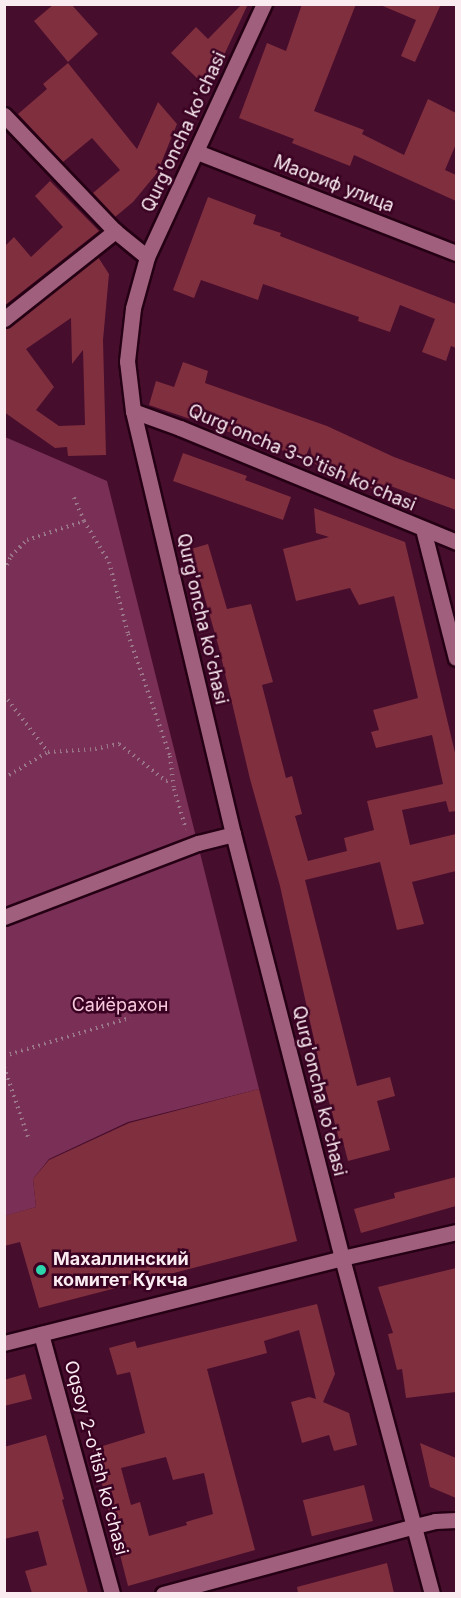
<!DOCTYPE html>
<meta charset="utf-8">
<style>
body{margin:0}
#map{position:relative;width:461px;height:1598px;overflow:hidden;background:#460d2c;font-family:Inter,sans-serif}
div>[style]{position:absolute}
.green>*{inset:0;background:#7a3056}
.building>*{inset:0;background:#802f3f;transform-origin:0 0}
.path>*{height:4px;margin-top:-2px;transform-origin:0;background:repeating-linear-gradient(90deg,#9b7689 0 1.5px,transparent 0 6px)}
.roads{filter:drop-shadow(2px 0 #250014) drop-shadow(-2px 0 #250014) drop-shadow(0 2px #250014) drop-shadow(0 -2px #250014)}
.pedestrian>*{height:15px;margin:-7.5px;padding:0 7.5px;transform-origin:7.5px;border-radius:7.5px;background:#a05f7d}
.minor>*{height:15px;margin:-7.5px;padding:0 7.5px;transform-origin:7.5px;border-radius:7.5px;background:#a05f7d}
.tertiary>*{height:15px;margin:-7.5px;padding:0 7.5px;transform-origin:7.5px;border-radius:7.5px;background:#a05f7d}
.dots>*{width:16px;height:16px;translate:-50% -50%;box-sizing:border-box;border:3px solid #3a0222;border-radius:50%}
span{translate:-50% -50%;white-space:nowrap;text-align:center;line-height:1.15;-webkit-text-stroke:5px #3a0222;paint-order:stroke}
.street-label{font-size:18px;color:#faebf1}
.park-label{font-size:18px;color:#f6c9dc}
.poi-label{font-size:18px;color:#faebf1;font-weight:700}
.left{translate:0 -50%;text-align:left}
.frame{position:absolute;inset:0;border:6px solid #faebf1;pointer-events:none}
</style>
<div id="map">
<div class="green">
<div style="clip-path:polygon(5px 437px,107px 481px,259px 1089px,128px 1122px,49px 1159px,33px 1179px,36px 1207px,5px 1216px)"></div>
</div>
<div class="building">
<div style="clip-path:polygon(54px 4px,71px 4px,98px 34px,68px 62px,34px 21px)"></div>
<div style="clip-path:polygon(242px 4px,248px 4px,224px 55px,203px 84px,171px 53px,196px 27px,208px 39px)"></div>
<div style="clip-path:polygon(302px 4px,356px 4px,314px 111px,364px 130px,362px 134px,404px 155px,428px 99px,456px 113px,456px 144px,445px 170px,456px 175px,456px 201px,354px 155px,350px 166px,292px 143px,294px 139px,239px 118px,267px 43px,286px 51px)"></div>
<div style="clip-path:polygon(378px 4px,441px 4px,415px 62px,401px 56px,416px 20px)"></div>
<div style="clip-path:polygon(68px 63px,137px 149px,158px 102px,177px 124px,157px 173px,133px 202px,115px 217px,93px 193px,120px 170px,92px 138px,63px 162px,18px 114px,47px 89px,43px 84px)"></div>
<div style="clip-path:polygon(50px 181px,99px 231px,4px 306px,4px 247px,14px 237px,31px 257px,63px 227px,35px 196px)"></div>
<div style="clip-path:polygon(208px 197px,256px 215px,253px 224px,281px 233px,280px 236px,456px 304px,456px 348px,451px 346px,446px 361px,422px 352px,435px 319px,400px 305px,390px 332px,358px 321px,359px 317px,263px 284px,258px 300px,201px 280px,194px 298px,173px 290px)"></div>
<div style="clip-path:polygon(evenodd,98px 257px,109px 274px,103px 340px,106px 455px,68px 456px,67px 447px,55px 448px,4px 412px,4px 329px,98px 257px,71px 318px,72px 364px,83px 350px,85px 425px,59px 426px,36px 410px,54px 387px,26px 349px,71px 318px)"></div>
<div style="clip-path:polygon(183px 362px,208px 371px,205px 383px,327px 426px,394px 457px,456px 480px,456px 510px,385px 484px,382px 493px,313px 463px,310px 446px,305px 458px,149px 405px,156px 381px,174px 387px)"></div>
<div style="clip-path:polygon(183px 453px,247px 476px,245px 480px,291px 497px,283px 520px,173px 481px)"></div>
<div style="clip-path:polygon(314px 508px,405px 542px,456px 757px,456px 811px,449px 812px,446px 801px,402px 810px,410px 845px,456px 834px,456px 871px,412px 882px,424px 924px,397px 930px,380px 862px,305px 880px,357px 1086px,390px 1077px,395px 1096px,377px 1101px,390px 1150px,348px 1161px,342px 1138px,339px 1139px,321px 1071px,280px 886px,250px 779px,219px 648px,191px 549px,208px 544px,227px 609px,251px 604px,273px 682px,262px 685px,286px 778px,292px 776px,302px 814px,295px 816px,308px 861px,347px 851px,344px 838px,374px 830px,367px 801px,443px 784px,432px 735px,376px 748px,371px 732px,379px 730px,373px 710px,418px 698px,394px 596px,359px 605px,350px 588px,296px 601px,283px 549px,329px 537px,316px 533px)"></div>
<div style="clip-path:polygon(259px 1089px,297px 1241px,39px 1308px,20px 1242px,4px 1246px,4px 1216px,36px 1207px,33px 1179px,49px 1160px,129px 1123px)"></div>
<div style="clip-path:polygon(456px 1177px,456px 1206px,361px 1233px,354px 1209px,395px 1198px,394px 1193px)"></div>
<div style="clip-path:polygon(456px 1268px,456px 1392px,406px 1398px,402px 1369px,397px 1370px,388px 1334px,393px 1333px,378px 1287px)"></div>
<div style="clip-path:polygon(evenodd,317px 1304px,335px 1374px,323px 1402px,349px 1413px,357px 1445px,334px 1451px,329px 1435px,302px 1443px,291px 1402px,309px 1397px,316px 1399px,299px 1330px,264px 1341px,267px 1353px,207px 1369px,255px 1550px,128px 1586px,93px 1449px,145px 1433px,130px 1372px,117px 1375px,109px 1348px,135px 1341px,137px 1348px,317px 1304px,166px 1457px,173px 1480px,204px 1473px,213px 1514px,186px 1522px,187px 1525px,149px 1536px,140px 1502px,131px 1505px,121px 1468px,166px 1457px)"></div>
<div style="clip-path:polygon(25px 1374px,32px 1399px,4px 1406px,4px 1380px)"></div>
<div style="clip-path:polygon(46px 1435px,64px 1499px,62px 1500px,88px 1593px,32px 1593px,25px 1571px,47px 1565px,38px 1531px,4px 1539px,4px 1447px)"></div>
<div style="clip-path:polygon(420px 1443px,456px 1458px,456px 1498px,430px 1487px)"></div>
<div style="left:364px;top:1485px;width:37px;height:63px;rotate:76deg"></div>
<div style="clip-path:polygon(387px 1563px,394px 1593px,298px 1593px,297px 1587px)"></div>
</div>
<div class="path">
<div style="left:84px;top:521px;width:48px;rotate:58.6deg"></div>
<div style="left:109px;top:562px;width:74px;rotate:75.2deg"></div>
<div style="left:128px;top:634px;width:129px;rotate:71deg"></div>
<div style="left:170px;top:756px;width:33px;rotate:83deg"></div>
<div style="left:174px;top:789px;width:42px;rotate:73.3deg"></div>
<div style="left:4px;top:570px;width:16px;rotate:-63deg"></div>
<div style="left:11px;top:556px;width:23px;rotate:-45deg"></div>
<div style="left:27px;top:540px;width:60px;rotate:-18.4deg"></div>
<div style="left:84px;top:521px;width:26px;rotate:-113deg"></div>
<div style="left:4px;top:695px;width:72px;rotate:52.3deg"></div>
<div style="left:4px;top:778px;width:51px;rotate:-30.6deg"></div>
<div style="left:48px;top:752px;width:47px;rotate:-3.7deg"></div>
<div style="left:95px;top:749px;width:25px;rotate:-12deg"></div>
<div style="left:119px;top:744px;width:60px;rotate:38.2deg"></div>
<div style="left:166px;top:781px;width:6px;rotate:-9deg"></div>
<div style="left:4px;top:1056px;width:132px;rotate:-16.8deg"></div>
<div style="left:4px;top:1067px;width:74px;rotate:71.1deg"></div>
</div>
<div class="roads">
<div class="pedestrian">
<div style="left:4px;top:917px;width:208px;rotate:-20.9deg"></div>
<div style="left:198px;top:843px;width:36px;rotate:-14deg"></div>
</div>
<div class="minor">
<div style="left:4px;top:115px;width:161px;rotate:46.3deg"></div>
<div style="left:4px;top:319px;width:142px;rotate:-38.4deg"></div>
<div style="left:115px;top:231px;width:41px;rotate:39.1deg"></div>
<div style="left:133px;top:411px;width:50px;rotate:19.9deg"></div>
<div style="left:180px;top:428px;width:299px;rotate:22.4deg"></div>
<div style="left:423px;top:529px;width:133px;rotate:75.7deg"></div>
<div style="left:41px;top:1334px;width:270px;rotate:74.7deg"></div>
<div style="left:163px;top:1594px;width:261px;rotate:-15.1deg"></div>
<div style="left:415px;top:1526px;width:21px;rotate:-14deg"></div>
<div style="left:435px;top:1521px;width:21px;rotate:-3deg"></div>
<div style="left:432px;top:1594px;width:348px;rotate:-105deg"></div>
<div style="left:342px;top:1258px;width:117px;rotate:-12.8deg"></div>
</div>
<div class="tertiary">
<div style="left:197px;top:152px;width:278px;rotate:21.3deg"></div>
<div style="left:4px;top:1343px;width:349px;rotate:-14.1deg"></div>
<div style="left:342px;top:1258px;width:438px;rotate:-104.4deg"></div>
<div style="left:233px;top:834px;width:435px;rotate:-103.3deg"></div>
<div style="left:133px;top:411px;width:50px;rotate:-96.8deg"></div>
<div style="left:127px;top:361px;width:53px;rotate:-83.5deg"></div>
<div style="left:133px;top:308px;width:53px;rotate:-74.6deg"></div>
<div style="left:147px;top:257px;width:279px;rotate:-65.2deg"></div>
</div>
</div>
<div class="dots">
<div style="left:41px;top:1270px;background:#2cd5ab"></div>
</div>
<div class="street-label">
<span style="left:184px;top:132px;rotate:-65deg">Qurg'oncha ko'chasi</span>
<span style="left:334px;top:184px;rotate:21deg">Маориф улица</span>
<span style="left:302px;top:458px;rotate:23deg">Qurg'oncha 3-o'tish ko'chasi</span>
<span style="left:202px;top:619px;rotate:77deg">Qurg'oncha ko'chasi</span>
<span style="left:319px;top:1091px;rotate:76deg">Qurg'oncha ko'chasi</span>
<span style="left:96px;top:1458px;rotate:75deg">Oqsoy 2-o'tish ko'chasi</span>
</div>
<div class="park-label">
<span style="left:120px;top:1005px">Сайёрахон</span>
</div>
<div class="poi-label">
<span class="left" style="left:53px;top:1270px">Махаллинский<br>комитет Кукча</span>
</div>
<div class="frame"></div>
</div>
